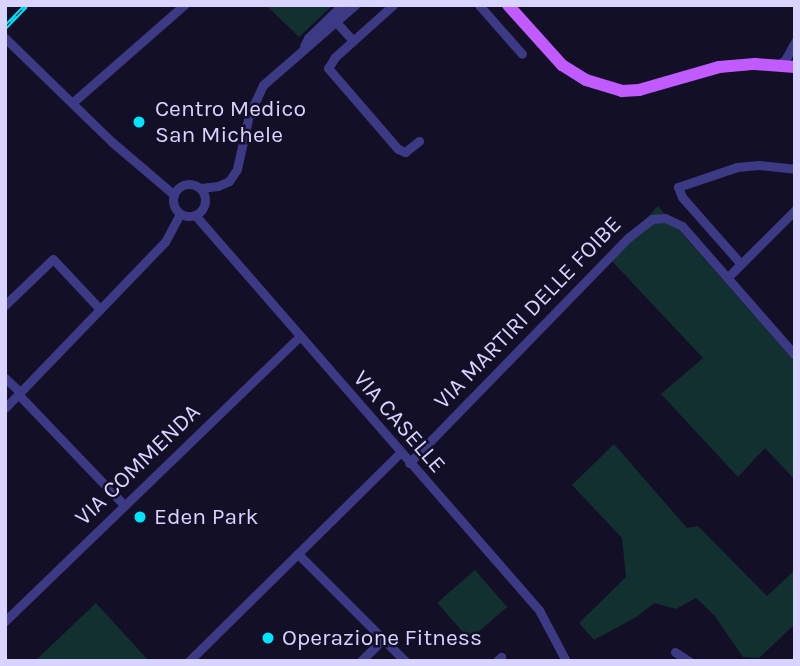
<!DOCTYPE html>
<style>
body{margin:0}
#map{position:relative;width:800px;height:666px;overflow:hidden;background:#130f26;font-family:Karla,sans-serif}
div>[style]{position:absolute}
.green>*{inset:0;background:#12302f;transform-origin:0 0}
.minor>*{height:9px;margin:-4.5px;padding:0 4.5px;transform-origin:4.5px;border-radius:4.5px;background:#3d3a85}
.minor>.ring{margin:-4.5px;padding:0;box-sizing:content-box;background:none;border:9px solid #3d3a85;border-radius:50%}
.major>*{height:12px;margin:-6px;padding:0 6px;transform-origin:6px;border-radius:6px;background:#c25bff}
.rail>*{height:5px;margin-top:-2.5px;transform-origin:0;background:repeating-linear-gradient(90deg,#130f26 0 8px,#00e5ff 0 16px);box-sizing:border-box;border-block:2px solid #00e5ff}
.dots>*{width:19px;height:19px;translate:-50% -50%;box-sizing:border-box;border:4px solid #130f26;border-radius:50%}
span{translate:-50% -50%;white-space:nowrap;text-align:center;line-height:1.15;-webkit-text-stroke:5px #130f26;paint-order:stroke}
.poi-label{font-size:23px;color:#d9d4ff}
.left{translate:0 -50%;text-align:left}
.street-label{font-size:23px;color:#d9d4ff}
.frame{position:absolute;inset:0;border:7px solid #d9d4ff;pointer-events:none}
</style>
<div id="map">
<div class="green">
<div style="clip-path:polygon(266px 5px,333px 5px,299px 37px)"></div>
<div style="clip-path:polygon(658px 206px,795px 362px,795px 480px,765px 448px,738px 477px,661px 394px,703px 358px,609px 258px)"></div>
<div style="clip-path:polygon(614px 444px,687px 528px,698px 526px,767px 596px,795px 570px,795px 624px,759px 658px,743px 657px,714px 615px,696px 598px,676px 609px,654px 603px,638px 616px,594px 640px,579px 623px,626px 577px,622px 538px,572px 485px)"></div>
<div style="left:475px;top:570px;width:49px;height:50px;rotate:49deg"></div>
<div style="clip-path:polygon(96px 603px,149px 661px,35px 661px)"></div>
</div>
<div class="minor">
<div style="left:393px;top:5px;width:78px;rotate:138.1deg"></div>
<div style="left:335px;top:57px;width:13px;rotate:122deg"></div>
<div style="left:328px;top:68px;width:107px;rotate:49.2deg"></div>
<div style="left:398px;top:149px;width:8px;rotate:23deg"></div>
<div style="left:405px;top:152px;width:18px;rotate:-38deg"></div>
<div style="left:479px;top:5px;width:65px;rotate:48.7deg"></div>
<div style="left:337px;top:23px;width:24px;rotate:48deg"></div>
<div style="left:5px;top:38px;width:149px;rotate:44.2deg"></div>
<div style="left:112px;top:142px;width:80px;rotate:40.4deg"></div>
<div style="left:304px;top:46px;width:9px;rotate:-63deg"></div>
<div style="left:308px;top:38px;width:47px;rotate:-44.1deg"></div>
<div style="left:777px;top:65px;width:9px;rotate:-32deg"></div>
<div style="left:785px;top:60px;width:21px;rotate:-61deg"></div>
<div style="left:72px;top:103px;width:149px;rotate:-41.2deg"></div>
<div class="ring" style="left:173px;top:184px;width:23px;height:23px"></div>
<div style="left:201px;top:188px;width:17px;rotate:-7deg"></div>
<div style="left:218px;top:186px;width:12px;rotate:-24deg"></div>
<div style="left:229px;top:181px;width:14px;rotate:-56deg"></div>
<div style="left:237px;top:169px;width:55px;rotate:-77.5deg"></div>
<div style="left:249px;top:115px;width:33px;rotate:-65deg"></div>
<div style="left:263px;top:85px;width:122px;rotate:-41deg"></div>
<div style="left:195px;top:215px;width:524px;rotate:48.95deg"></div>
<div style="left:539px;top:610px;width:58px;rotate:62.1deg"></div>
<div style="left:741px;top:264px;width:89px;rotate:-131.4deg"></div>
<div style="left:682px;top:197px;width:11px;rotate:-112deg"></div>
<div style="left:678px;top:187px;width:62px;rotate:-18.7deg"></div>
<div style="left:737px;top:167px;width:22px;rotate:-5deg"></div>
<div style="left:759px;top:165px;width:36px;rotate:6deg"></div>
<div style="left:728px;top:277px;width:95px;rotate:-45deg"></div>
<div style="left:5px;top:305px;width:66px;rotate:-43.8deg"></div>
<div style="left:53px;top:259px;width:69px;rotate:46.8deg"></div>
<div style="left:5px;top:378px;width:21px;rotate:43deg"></div>
<div style="left:18px;top:394px;width:153px;rotate:46.3deg"></div>
<div style="left:5px;top:408px;width:231px;rotate:-46.1deg"></div>
<div style="left:165px;top:242px;width:32px;rotate:-62deg"></div>
<div style="left:409px;top:463px;width:315px;rotate:-45.8deg"></div>
<div style="left:629px;top:237px;width:29px;rotate:-38deg"></div>
<div style="left:652px;top:219px;width:13px;rotate:-4deg"></div>
<div style="left:665px;top:218px;width:19px;rotate:25deg"></div>
<div style="left:682px;top:226px;width:171px;rotate:48.8deg"></div>
<div style="left:298px;top:554px;width:151px;rotate:45deg"></div>
<div style="left:5px;top:621px;width:409px;rotate:-44deg"></div>
<div style="left:675px;top:652px;width:17px;rotate:33deg"></div>
<div style="left:189px;top:661px;width:296px;rotate:-44.6deg"></div>
<div style="left:361px;top:661px;width:31px;rotate:-45deg"></div>
<div style="left:497px;top:661px;width:6px;rotate:-45deg"></div>
</div>
<div class="major">
<div style="left:508px;top:5px;width:81px;rotate:48deg"></div>
<div style="left:562px;top:65px;width:28px;rotate:32deg"></div>
<div style="left:586px;top:80px;width:38px;rotate:17deg"></div>
<div style="left:622px;top:91px;width:17px;rotate:-3deg"></div>
<div style="left:639px;top:90px;width:83px;rotate:-16deg"></div>
<div style="left:719px;top:67px;width:36px;rotate:-5deg"></div>
<div style="left:755px;top:64px;width:40px;rotate:4.3deg"></div>
</div>
<div class="rail">
<div style="left:5px;top:27px;width:30px;rotate:-46deg"></div>
</div>
<div class="dots">
<div style="left:139px;top:122px;background:#00e5ff"></div>
<div style="left:140px;top:517px;background:#00e5ff"></div>
<div style="left:268px;top:638px;background:#00e5ff"></div>
</div>
<div class="poi-label">
<span class="left" style="left:155px;top:122px">Centro Medico<br>San Michele</span>
<span class="left" style="left:154px;top:517px">Eden Park</span>
<span class="left" style="left:282px;top:638px">Operazione Fitness</span>
</div>
<div class="street-label">
<span style="left:528px;top:313px;rotate:-46deg">VIA MARTIRI DELLE FOIBE</span>
<span style="left:399px;top:422px;rotate:49deg">VIA CASELLE</span>
<span style="left:138px;top:465px;rotate:-44deg">VIA COMMENDA</span>
</div>
<div class="frame"></div>
</div>
